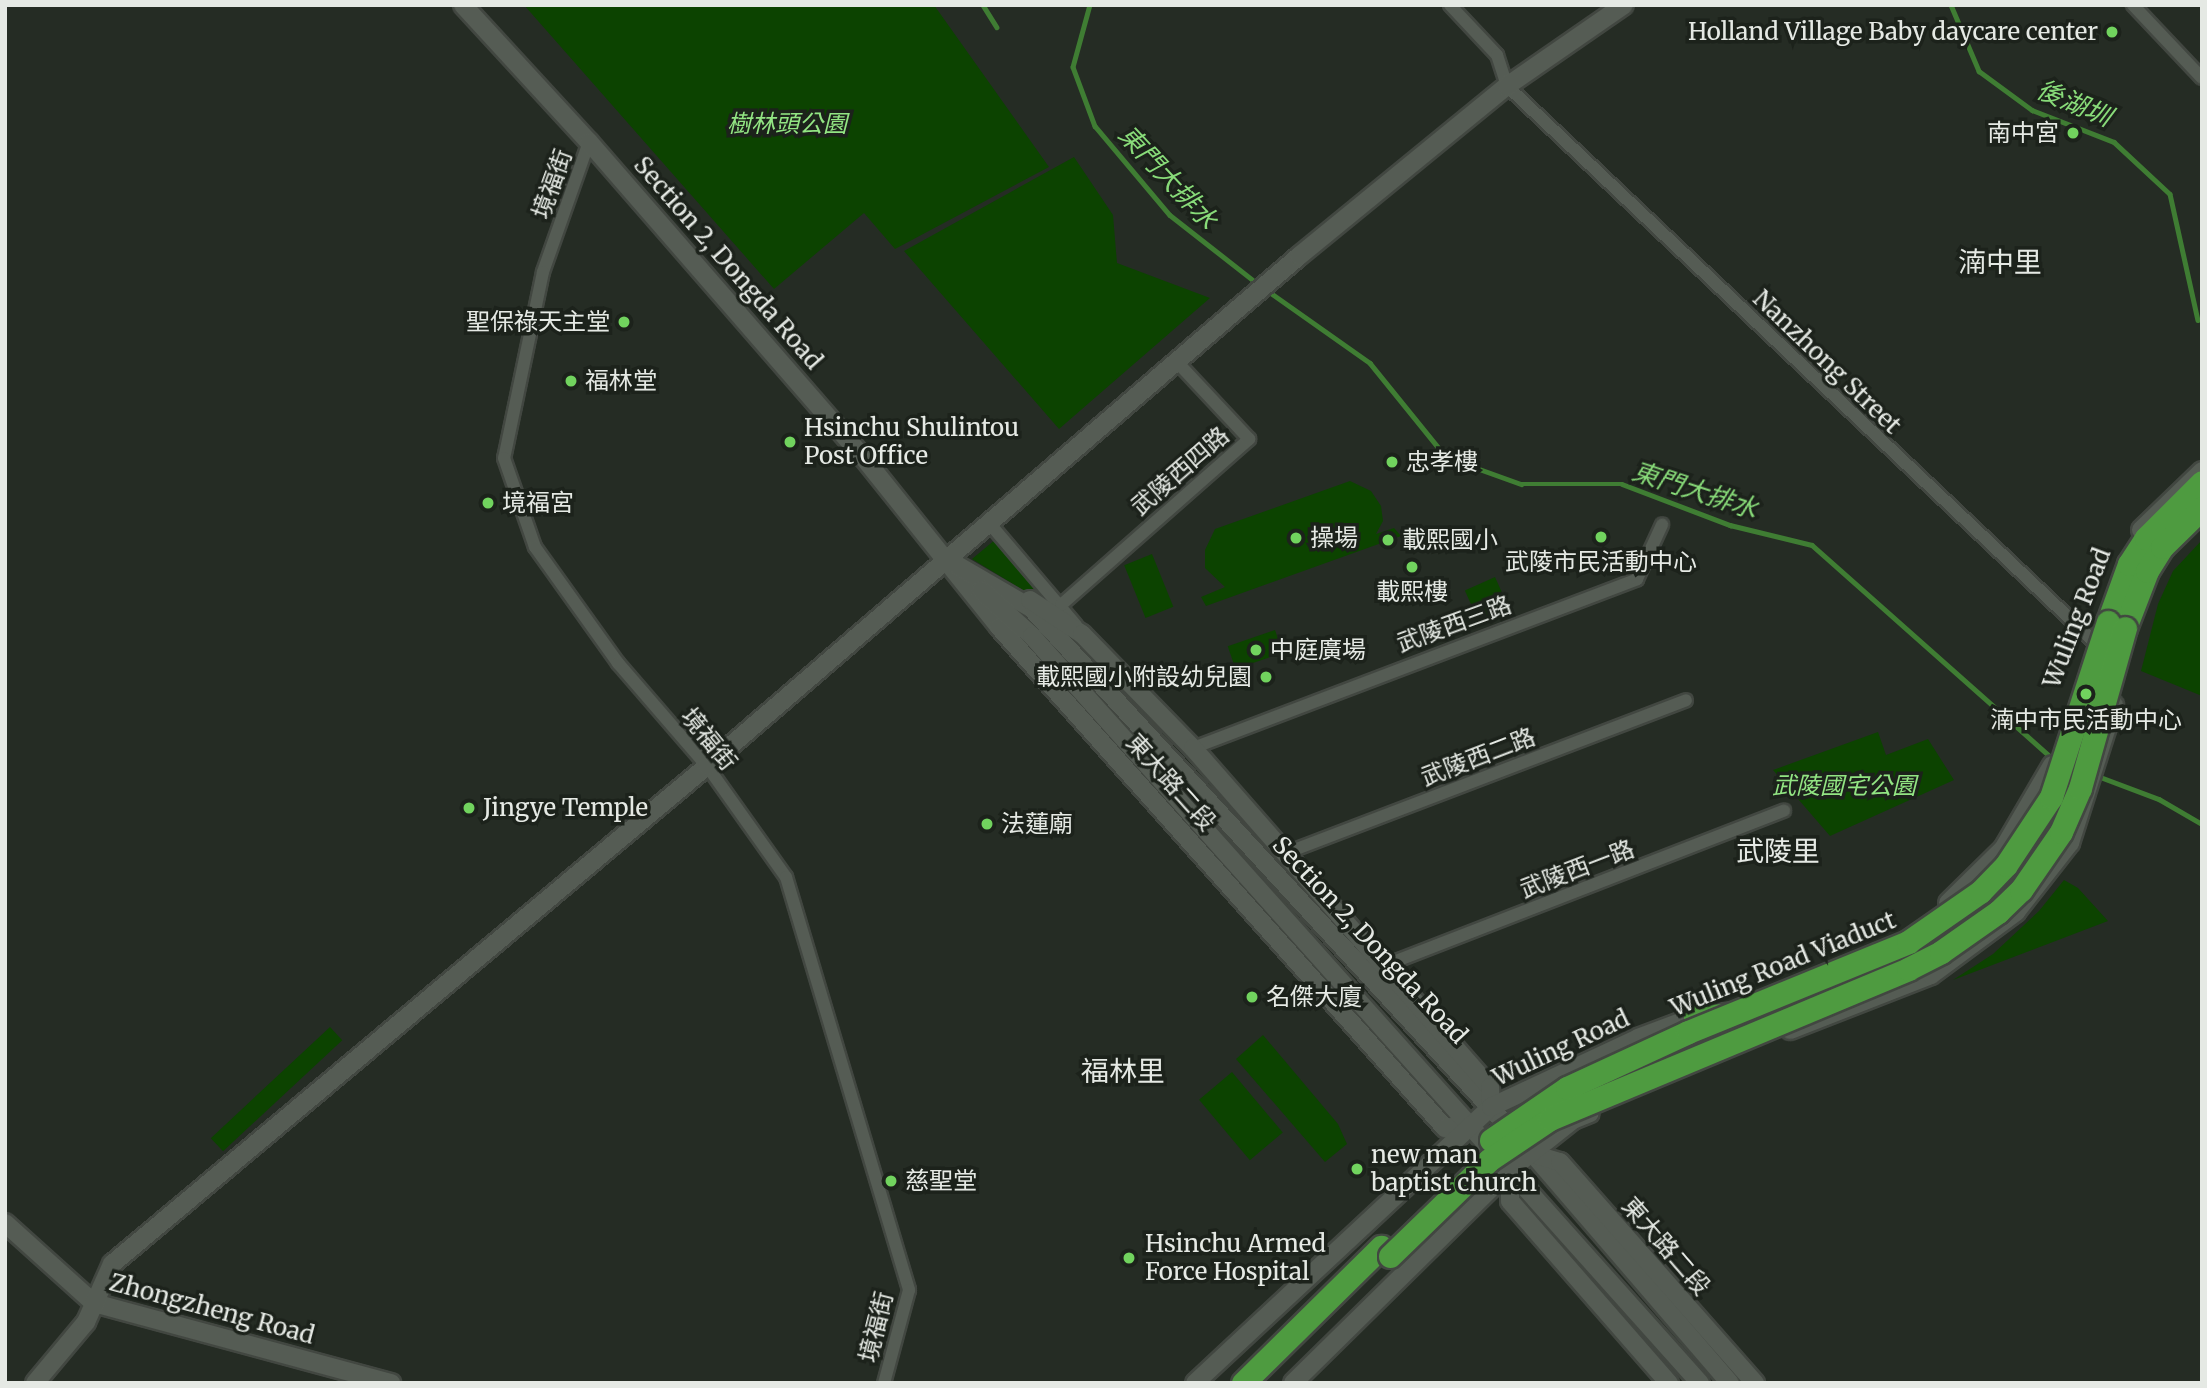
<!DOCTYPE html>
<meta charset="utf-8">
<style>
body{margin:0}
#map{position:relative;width:2207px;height:1388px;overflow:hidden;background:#252c24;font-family:Merriweather,"Noto Sans TC",serif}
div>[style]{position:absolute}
.green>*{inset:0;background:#0c4300;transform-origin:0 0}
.stream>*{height:4.5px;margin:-2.25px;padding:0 2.25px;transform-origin:2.25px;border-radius:2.25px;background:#3f7d33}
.roads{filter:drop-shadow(2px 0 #424741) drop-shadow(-2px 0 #424741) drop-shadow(0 2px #424741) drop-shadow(0 -2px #424741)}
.street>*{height:12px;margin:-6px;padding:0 6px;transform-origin:6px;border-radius:6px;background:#555c54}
.secondary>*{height:18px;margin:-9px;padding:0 9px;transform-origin:9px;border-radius:9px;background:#555c54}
.highway>*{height:23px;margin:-11.5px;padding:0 11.5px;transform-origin:11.5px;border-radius:11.5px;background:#4e9b40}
.bridges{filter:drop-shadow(2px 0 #424741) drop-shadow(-2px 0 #424741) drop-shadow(0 2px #424741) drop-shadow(0 -2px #424741)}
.highway-bridge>*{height:23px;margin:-11.5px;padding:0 11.5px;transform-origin:11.5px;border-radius:11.5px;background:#4e9b40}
.dots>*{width:19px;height:19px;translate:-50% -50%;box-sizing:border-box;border:4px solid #1c221b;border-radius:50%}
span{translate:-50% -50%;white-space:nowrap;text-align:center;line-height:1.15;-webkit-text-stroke:7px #1c221b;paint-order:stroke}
.poi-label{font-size:24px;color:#e5e9e4}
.right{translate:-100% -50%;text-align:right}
.left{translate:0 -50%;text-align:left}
.park-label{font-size:24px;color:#92e583;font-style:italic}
.street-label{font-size:24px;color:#e5e9e4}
.water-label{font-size:26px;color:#88db79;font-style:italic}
.quarter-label{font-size:28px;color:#e5e9e4}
.frame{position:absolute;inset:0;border:7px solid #e5e9e4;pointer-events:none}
</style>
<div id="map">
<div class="green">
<div style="clip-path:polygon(524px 5px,934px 5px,1049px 167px,895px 249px,864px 213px,774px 289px)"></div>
<div style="clip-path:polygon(1074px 157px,1113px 215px,1117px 263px,1210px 298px,1059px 429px,904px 251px)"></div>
<div style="clip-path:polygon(1350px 481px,1371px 491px,1381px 506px,1383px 521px,1376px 534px,1394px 528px,1401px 536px,1206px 606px,1201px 597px,1225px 587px,1205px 568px,1205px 550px,1215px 529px)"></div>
<div style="clip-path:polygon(996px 539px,1056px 610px,972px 559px)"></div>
<div style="clip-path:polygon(2202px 540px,2202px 696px,2141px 671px,2158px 604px,2173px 571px)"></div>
<div style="left:1152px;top:554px;width:57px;height:30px;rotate:68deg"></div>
<div style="left:1495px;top:577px;width:34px;height:33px;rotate:66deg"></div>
<div style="left:1275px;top:630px;width:24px;height:50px;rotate:71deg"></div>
<div style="clip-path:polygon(1878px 732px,1886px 755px,1928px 739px,1954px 780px,1830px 836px,1773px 770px)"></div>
<div style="clip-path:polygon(2064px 880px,2078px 888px,2108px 921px,1953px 980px,1993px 954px,2039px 911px)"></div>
<div style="left:330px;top:1027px;width:18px;height:163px;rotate:47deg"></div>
<div style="clip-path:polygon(1263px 1035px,1338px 1124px,1347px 1144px,1325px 1162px,1236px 1059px)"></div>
<div style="left:1232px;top:1072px;width:79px;height:43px;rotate:50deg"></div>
</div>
<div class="stream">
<div style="left:983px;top:5px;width:26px;rotate:58deg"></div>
<div style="left:1090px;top:5px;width:64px;rotate:105.3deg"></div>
<div style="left:1073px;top:67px;width:63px;rotate:69.6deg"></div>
<div style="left:1095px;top:126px;width:116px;rotate:49.9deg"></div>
<div style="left:1170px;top:215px;width:112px;rotate:38.1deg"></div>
<div style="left:1951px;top:5px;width:72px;rotate:67deg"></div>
<div style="left:1979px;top:71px;width:66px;rotate:36.3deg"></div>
<div style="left:2032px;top:110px;width:88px;rotate:21.3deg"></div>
<div style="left:2114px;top:142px;width:76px;rotate:42.9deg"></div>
<div style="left:2170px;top:194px;width:129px;rotate:77.5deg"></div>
<div style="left:1268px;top:291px;width:125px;rotate:35.2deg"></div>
<div style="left:1370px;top:363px;width:121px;rotate:51deg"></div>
<div style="left:1446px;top:457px;width:80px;rotate:19.8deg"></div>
<div style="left:1521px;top:484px;width:101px"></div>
<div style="left:1622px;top:484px;width:116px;rotate:20.8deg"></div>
<div style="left:1730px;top:525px;width:84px;rotate:13.7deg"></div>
<div style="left:1812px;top:545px;width:324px;rotate:41.6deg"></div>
<div style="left:2095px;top:775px;width:68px;rotate:20.6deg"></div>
<div style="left:2159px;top:799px;width:50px;rotate:30.2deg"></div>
</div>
<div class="roads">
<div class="street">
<div style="left:1450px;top:5px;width:69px;rotate:46.8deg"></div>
<div style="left:1497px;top:55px;width:33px;rotate:72deg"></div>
<div style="left:1507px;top:86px;width:821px;rotate:43.42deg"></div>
<div style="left:2133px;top:5px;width:100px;rotate:46.6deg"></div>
<div style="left:589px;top:142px;width:138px;rotate:109.5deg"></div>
<div style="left:543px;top:272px;width:190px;rotate:101.8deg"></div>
<div style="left:504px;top:458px;width:94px;rotate:70.8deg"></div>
<div style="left:535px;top:547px;width:143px;rotate:54.4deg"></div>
<div style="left:618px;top:663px;width:136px;rotate:49.2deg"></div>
<div style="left:707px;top:766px;width:136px;rotate:54.6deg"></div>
<div style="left:786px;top:877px;width:431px;rotate:73.4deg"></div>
<div style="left:909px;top:1290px;width:96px;rotate:105deg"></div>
<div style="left:990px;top:524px;width:133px;rotate:49.6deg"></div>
<div style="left:1061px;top:605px;width:251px;rotate:-41.4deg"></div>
<div style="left:1249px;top:439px;width:105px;rotate:-133.1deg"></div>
<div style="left:1193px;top:748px;width:475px;rotate:-20.8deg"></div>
<div style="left:1637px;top:579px;width:60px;rotate:-65.2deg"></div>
<div style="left:1286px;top:853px;width:428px;rotate:-20.9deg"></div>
<div style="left:1386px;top:965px;width:427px;rotate:-21.2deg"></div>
</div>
<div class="secondary">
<div style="left:463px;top:5px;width:186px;rotate:47.4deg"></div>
<div style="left:589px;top:142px;width:417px;rotate:49deg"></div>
<div style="left:863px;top:457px;width:218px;rotate:51.3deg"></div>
<div style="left:999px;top:627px;width:671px;rotate:48.32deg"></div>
<div style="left:1445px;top:1128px;width:27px;rotate:-8deg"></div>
<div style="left:2141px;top:530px;width:85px;rotate:-44deg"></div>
<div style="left:957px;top:565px;width:86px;rotate:30.2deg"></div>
<div style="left:1031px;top:608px;width:742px;rotate:47.4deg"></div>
<div style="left:1533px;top:1154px;width:302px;rotate:49.3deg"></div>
<div style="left:981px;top:590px;width:69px;rotate:42deg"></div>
<div style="left:1032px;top:636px;width:1002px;rotate:48.2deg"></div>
<div style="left:1030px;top:600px;width:62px;rotate:33.2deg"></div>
<div style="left:1082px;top:634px;width:159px;rotate:45.8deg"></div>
<div style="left:1193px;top:748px;width:451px;rotate:48.8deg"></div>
<div style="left:1490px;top:1087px;width:20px;rotate:87deg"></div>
<div style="left:1948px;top:903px;width:77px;rotate:-44.5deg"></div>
<div style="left:2003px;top:849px;width:97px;rotate:-59.7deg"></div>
<div style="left:1790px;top:1030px;width:151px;rotate:-21.3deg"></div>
<div style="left:1931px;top:975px;width:106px;rotate:-36.5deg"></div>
<div style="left:2016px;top:912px;width:88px;rotate:-52deg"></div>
<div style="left:2070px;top:843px;width:145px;rotate:-72.3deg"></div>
<div style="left:1533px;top:1154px;width:28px;rotate:17deg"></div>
<div style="left:1560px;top:1162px;width:295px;rotate:48.6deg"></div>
<div style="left:1510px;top:1170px;width:31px;rotate:90deg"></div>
<div style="left:1510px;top:1201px;width:242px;rotate:48.9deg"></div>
<div style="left:5px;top:1223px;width:120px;rotate:42deg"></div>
<div style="left:94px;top:1303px;width:308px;rotate:15.1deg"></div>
<div style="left:35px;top:1383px;width:80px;rotate:-50.1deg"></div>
<div style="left:86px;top:1322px;width:64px;rotate:-65.9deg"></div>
<div style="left:112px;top:1264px;width:776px;rotate:-39.93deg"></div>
<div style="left:707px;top:766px;width:781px;rotate:-40.74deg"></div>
<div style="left:1299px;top:256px;width:269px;rotate:-39.3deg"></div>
<div style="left:1507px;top:86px;width:142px;rotate:-34.7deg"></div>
<div style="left:1195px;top:1383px;width:405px;rotate:-43deg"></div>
<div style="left:1491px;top:1107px;width:162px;rotate:-25.1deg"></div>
<div style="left:1638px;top:1038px;width:74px;rotate:-20.6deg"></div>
<div style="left:1293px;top:1383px;width:304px;rotate:-44.5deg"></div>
<div style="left:1510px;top:1170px;width:80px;rotate:-38.4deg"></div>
<div style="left:1573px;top:1120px;width:18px;rotate:-22deg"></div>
</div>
<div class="highway">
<div style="left:2108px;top:622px;width:62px;rotate:-70.1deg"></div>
<div style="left:2129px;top:564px;width:31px;rotate:-57deg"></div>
<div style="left:2146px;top:538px;width:79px;rotate:-45deg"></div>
<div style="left:2125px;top:628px;width:61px;rotate:-68.9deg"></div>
<div style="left:2147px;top:571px;width:28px;rotate:-58deg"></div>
<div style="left:2162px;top:547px;width:56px;rotate:-44.3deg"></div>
<div style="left:1695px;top:1017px;width:72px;rotate:-4deg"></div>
<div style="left:1767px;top:1012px;width:152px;rotate:-21.7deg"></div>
<div style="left:1908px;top:956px;width:46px;rotate:-28.8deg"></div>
<div style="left:1243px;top:1383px;width:194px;rotate:-44.6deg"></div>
</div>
</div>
<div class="bridges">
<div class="highway-bridge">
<div style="left:1491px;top:1140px;width:92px;rotate:-34.4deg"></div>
<div style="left:1567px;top:1088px;width:133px;rotate:-24.8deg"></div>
<div style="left:1688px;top:1032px;width:238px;rotate:-22.2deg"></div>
<div style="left:1908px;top:942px;width:88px;rotate:-34.8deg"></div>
<div style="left:1980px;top:892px;width:37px;rotate:-46deg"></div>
<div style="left:2006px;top:865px;width:82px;rotate:-56.5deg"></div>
<div style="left:2051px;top:797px;width:184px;rotate:-72deg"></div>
<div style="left:1390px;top:1256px;width:138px;rotate:-44.1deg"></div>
<div style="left:1489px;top:1160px;width:73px;rotate:-33.9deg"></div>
<div style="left:1550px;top:1119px;width:388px;rotate:-22.7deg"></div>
<div style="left:1908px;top:969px;width:37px;rotate:-27deg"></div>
<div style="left:1941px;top:952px;width:70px;rotate:-35.1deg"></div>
<div style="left:1998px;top:912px;width:32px;rotate:-44deg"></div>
<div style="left:2021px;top:890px;width:70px;rotate:-55.4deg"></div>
<div style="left:2061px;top:832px;width:48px;rotate:-66.6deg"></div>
<div style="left:2080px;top:788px;width:166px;rotate:-74.3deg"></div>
</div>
</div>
<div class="dots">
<div style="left:2112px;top:32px;background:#71d35e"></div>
<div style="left:2073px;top:133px;background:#71d35e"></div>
<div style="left:624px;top:322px;background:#71d35e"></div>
<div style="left:571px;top:381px;background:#71d35e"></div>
<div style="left:790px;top:442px;background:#71d35e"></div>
<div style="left:1392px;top:462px;background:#71d35e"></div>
<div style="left:488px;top:503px;background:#71d35e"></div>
<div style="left:1601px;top:537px;background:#71d35e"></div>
<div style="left:1296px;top:538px;background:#71d35e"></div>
<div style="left:1388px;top:540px;background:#71d35e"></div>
<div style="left:1412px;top:567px;background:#71d35e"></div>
<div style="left:1256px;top:650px;background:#71d35e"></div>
<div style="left:1266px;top:677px;background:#71d35e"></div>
<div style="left:2086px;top:694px;background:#71d35e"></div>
<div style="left:469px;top:808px;background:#71d35e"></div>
<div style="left:987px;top:824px;background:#71d35e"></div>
<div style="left:1252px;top:997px;background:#71d35e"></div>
<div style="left:1357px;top:1169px;background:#71d35e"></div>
<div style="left:891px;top:1181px;background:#71d35e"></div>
<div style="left:1129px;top:1258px;background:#71d35e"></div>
</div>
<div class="poi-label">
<span class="right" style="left:2098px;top:32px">Holland Village Baby daycare center</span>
<span class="right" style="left:2059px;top:133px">南中宮</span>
<span class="right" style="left:610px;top:322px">聖保祿天主堂</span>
<span class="left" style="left:585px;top:381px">福林堂</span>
<span class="left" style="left:804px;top:442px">Hsinchu Shulintou<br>Post Office</span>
<span class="left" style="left:1406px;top:462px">忠孝樓</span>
<span class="left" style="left:502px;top:503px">境福宮</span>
<span class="left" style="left:1310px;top:538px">操場</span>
<span class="left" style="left:1402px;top:540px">載熙國小</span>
<span style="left:1601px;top:562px">武陵市民活動中心</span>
<span style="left:1412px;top:592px">載熙樓</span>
<span class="left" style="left:1270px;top:650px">中庭廣場</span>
<span class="right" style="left:1252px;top:677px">載熙國小附設幼兒園</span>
<span style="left:2086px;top:720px">湳中市民活動中心</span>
<span class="left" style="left:483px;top:808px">Jingye Temple</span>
<span class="left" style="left:1001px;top:824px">法蓮廟</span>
<span class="left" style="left:1266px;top:997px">名傑大廈</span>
<span class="left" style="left:1371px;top:1169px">new man<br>baptist church</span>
<span class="left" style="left:905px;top:1181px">慈聖堂</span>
<span class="left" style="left:1145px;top:1258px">Hsinchu Armed<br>Force Hospital</span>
</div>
<div class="park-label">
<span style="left:787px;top:124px">樹林頭公園</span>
<span style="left:1844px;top:786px">武陵國宅公園</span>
</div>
<div class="street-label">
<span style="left:552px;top:184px;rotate:-70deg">境福街</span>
<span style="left:728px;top:263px;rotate:49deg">Section 2, Dongda Road</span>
<span style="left:1827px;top:362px;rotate:44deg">Nanzhong Street</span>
<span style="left:1180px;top:471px;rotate:-41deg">武陵西四路</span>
<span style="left:2077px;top:618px;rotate:-69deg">Wuling Road</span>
<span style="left:1454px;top:624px;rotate:-20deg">武陵西三路</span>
<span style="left:709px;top:739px;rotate:51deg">境福街</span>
<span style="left:1478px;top:757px;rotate:-21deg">武陵西二路</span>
<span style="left:1171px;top:782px;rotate:48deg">東大路二段</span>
<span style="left:1577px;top:869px;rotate:-21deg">武陵西一路</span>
<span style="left:1370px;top:940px;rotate:47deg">Section 2, Dongda Road</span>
<span style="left:1783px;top:964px;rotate:-22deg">Wuling Road Viaduct</span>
<span style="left:1561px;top:1048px;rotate:-25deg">Wuling Road</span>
<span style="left:1666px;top:1246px;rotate:49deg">東大路二段</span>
<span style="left:212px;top:1309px;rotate:15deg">Zhongzheng Road</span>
<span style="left:876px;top:1327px;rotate:-76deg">境福街</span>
</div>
<div class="water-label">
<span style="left:2074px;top:103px;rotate:23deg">後湖圳</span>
<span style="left:1168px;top:177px;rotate:47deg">東門大排水</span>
<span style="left:1695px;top:490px;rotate:18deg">東門大排水</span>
</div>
<div class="quarter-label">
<span style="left:2000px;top:262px">湳中里</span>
<span style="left:1778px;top:851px">武陵里</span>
<span style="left:1123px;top:1071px">福林里</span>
</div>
<div class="frame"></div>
</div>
